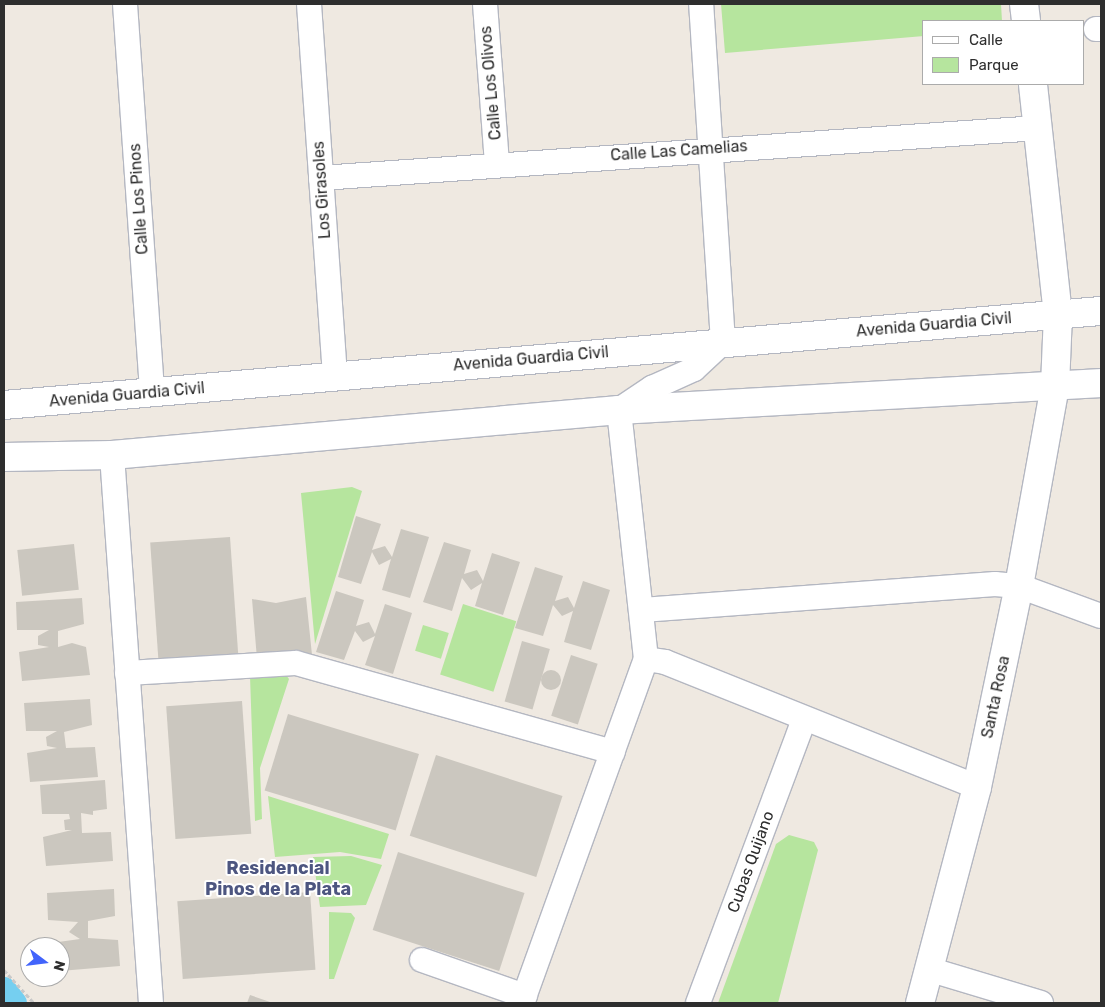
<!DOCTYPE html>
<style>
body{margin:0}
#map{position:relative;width:1105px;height:1007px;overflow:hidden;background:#efe9e1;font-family:Rubik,sans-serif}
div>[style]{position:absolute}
.green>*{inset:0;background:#b6e59e;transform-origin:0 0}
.canal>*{height:24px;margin:-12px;padding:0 12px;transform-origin:12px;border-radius:12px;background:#75cff0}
.building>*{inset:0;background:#cbc7bf;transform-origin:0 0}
.round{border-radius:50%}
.path>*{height:3px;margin-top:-1.5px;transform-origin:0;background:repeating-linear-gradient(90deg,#c9c9c9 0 4px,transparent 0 6.5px)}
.roads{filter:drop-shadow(1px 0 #b4b7c1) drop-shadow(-1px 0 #b4b7c1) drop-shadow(0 1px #b4b7c1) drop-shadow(0 -1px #b4b7c1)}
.minor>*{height:24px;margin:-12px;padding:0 12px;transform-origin:12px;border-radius:12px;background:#fff}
.tertiary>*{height:28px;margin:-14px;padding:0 14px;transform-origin:14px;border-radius:14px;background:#fff}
.secondary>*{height:28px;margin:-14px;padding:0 14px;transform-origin:14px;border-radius:14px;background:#fff}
span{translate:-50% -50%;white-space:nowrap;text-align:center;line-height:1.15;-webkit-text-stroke:4px #fff;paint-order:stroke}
.street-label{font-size:16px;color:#2e2e2e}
.neighbourhood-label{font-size:18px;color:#4d5680;font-weight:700}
.frame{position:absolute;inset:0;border:5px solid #2e2e2e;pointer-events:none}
.legend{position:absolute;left:922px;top:20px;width:162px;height:65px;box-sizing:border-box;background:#fff;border:1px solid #ababab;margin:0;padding:6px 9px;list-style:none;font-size:15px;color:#2e2e2e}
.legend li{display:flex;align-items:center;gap:10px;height:25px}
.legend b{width:25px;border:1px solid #ababab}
.north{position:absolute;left:20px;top:937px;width:50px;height:50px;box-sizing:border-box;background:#fff;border:1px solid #ababab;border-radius:50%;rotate:105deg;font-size:14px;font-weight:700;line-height:20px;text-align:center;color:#2e2e2e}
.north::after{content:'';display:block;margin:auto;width:18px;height:22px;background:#4264fb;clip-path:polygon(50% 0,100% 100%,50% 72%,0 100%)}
</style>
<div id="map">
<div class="green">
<div style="clip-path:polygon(721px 4px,1001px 4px,1002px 21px,924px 21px,924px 36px,725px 53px)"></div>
<div style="clip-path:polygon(352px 487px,362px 491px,315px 644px,301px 493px)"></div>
<div style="left:463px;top:604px;width:56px;height:74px;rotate:18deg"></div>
<div style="left:423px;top:625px;width:27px;height:27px;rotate:17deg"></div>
<div style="clip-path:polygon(286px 675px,289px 679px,260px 768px,262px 819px,255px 821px,250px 676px)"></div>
<div style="clip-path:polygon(268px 796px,389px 834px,381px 859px,340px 852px,275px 857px)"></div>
<div style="clip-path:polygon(789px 835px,814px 842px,818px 850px,778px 1003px,718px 1003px,776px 844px)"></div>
<div style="clip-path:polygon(351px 856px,382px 865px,366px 905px,320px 907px,313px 857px)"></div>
<div style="clip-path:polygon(329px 912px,351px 913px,355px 918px,334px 979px,329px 979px)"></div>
</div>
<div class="canal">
<div style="left:4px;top:989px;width:18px;rotate:52deg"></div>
</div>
<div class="building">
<div style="clip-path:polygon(356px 516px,381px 524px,372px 550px,385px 546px,392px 557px,401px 529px,429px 537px,410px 598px,382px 590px,391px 559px,379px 565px,372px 552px,361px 584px,338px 577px)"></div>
<div style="left:230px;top:537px;width:125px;height:80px;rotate:86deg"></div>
<div style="clip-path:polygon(444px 542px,471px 550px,464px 574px,477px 570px,483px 581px,492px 553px,520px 562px,503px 615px,475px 606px,482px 583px,471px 590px,462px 578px,452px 611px,423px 602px)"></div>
<div style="left:74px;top:544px;width:46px;height:57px;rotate:84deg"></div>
<div style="clip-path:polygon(535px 567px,563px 576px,555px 601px,568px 597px,574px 608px,583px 581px,610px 590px,591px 650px,564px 642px,573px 611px,562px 616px,553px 605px,543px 636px,515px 628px)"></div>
<div style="clip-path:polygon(336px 591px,364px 600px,356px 626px,369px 622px,375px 634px,385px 604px,412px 613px,393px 674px,365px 665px,375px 636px,363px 642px,355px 631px,344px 660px,316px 652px)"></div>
<div style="clip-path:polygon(306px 597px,312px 655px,257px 659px,252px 599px,276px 603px)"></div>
<div style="clip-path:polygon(82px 598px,84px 624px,58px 631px,58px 647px,72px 643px,86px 647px,90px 675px,22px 681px,19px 652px,49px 647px,38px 645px,38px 636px,49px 630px,17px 630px,16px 602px)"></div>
<div style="left:522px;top:641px;width:29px;height:63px;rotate:16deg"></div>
<div style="left:571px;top:655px;width:28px;height:64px;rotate:18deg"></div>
<div class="round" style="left:541px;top:670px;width:20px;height:20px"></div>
<div style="clip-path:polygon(90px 699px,92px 725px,64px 732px,66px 748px,95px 747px,98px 777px,30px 782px,27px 753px,57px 748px,47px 746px,46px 737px,57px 731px,26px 731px,24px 703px)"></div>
<div style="left:242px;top:701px;width:133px;height:76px;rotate:86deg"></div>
<div style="left:288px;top:714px;width:137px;height:80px;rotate:17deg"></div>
<div style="left:436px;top:755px;width:133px;height:85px;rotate:18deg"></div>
<div style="clip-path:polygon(105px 780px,107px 809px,93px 811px,93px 815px,81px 813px,82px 833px,111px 832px,113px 861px,46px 866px,43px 837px,72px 830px,65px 830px,64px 820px,70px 819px,69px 814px,42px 814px,40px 785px)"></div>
<div style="left:398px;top:852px;width:133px;height:82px;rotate:18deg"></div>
<div style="clip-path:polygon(114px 889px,115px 916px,88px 921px,88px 938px,118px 940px,120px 966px,60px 971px,60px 947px,51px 947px,51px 943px,80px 939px,69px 932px,78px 922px,48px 920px,47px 893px)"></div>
<div style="left:310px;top:892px;width:78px;height:133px;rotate:86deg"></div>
<div style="clip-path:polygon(250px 995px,273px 1003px,247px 1003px)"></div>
</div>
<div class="path">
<div style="left:4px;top:970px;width:45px;rotate:47.7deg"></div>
</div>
<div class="roads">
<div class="minor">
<div style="left:125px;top:4px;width:391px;rotate:86deg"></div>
<div style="left:309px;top:4px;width:374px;rotate:86deg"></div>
<div style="left:485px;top:4px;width:159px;rotate:85.7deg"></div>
<div style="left:1096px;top:29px;width:5px"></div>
<div style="left:321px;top:178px;width:719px;rotate:-3.99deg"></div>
<div style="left:112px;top:455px;width:549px;rotate:85.93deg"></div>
<div style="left:642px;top:610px;width:354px;rotate:-4.2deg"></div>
<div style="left:995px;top:584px;width:24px;rotate:5deg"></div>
<div style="left:1019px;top:586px;width:87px;rotate:20.1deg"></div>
<div style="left:646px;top:659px;width:19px;rotate:9deg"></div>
<div style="left:665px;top:662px;width:336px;rotate:21.8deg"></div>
<div style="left:127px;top:673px;width:169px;rotate:-3.4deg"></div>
<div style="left:296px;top:663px;width:329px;rotate:15.7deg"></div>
<div style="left:422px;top:960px;width:109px;rotate:19.3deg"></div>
<div style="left:928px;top:969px;width:118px;rotate:16.7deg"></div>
<div style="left:522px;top:1003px;width:366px;rotate:-70.2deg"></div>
<div style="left:646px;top:659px;width:250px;rotate:-96.2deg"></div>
<div style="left:619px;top:410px;width:40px;rotate:-34deg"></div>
<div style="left:652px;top:388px;width:46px;rotate:-24.3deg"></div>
<div style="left:694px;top:369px;width:40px;rotate:-43deg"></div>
<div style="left:723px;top:342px;width:339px;rotate:-93.7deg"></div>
<div style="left:698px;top:1003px;width:302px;rotate:-69.5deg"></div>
</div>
<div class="tertiary">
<div style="left:1024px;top:4px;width:17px;rotate:83deg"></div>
<div style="left:920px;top:1003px;width:223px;rotate:-75.2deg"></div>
<div style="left:977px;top:787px;width:205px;rotate:-78.2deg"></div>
<div style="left:1019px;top:586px;width:203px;rotate:-79.8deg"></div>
<div style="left:1055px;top:386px;width:71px;rotate:-87.6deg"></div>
<div style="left:1058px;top:315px;width:232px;rotate:-96.2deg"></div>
</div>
<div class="secondary">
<div style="left:4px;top:405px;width:1101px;rotate:-4.9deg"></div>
<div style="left:4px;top:457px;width:108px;rotate:-1.1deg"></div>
<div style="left:112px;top:455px;width:509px;rotate:-5.07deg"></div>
<div style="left:619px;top:410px;width:483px;rotate:-3.2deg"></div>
</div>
</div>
<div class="street-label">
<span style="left:491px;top:83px;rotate:-95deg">Calle Los Olivos</span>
<span style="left:679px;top:151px;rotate:-4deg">Calle Las Camelias</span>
<span style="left:322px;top:190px;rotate:-94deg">Los Girasoles</span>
<span style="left:139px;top:199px;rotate:-94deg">Calle Los Pinos</span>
<span style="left:934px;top:325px;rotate:-5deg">Avenida Guardia Civil</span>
<span style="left:531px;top:359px;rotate:-5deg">Avenida Guardia Civil</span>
<span style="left:127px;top:395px;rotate:-5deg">Avenida Guardia Civil</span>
<span style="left:996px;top:697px;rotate:-78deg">Santa Rosa</span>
<span style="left:751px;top:862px;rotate:-70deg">Cubas Quijano</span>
</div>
<div class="neighbourhood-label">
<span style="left:278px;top:879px">Residencial<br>Pinos de la Plata</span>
</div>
<div class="frame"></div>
<ul class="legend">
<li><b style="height:6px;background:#fff"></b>Calle</li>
<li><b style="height:14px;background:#b6e59e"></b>Parque</li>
</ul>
<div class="north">N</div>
</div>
